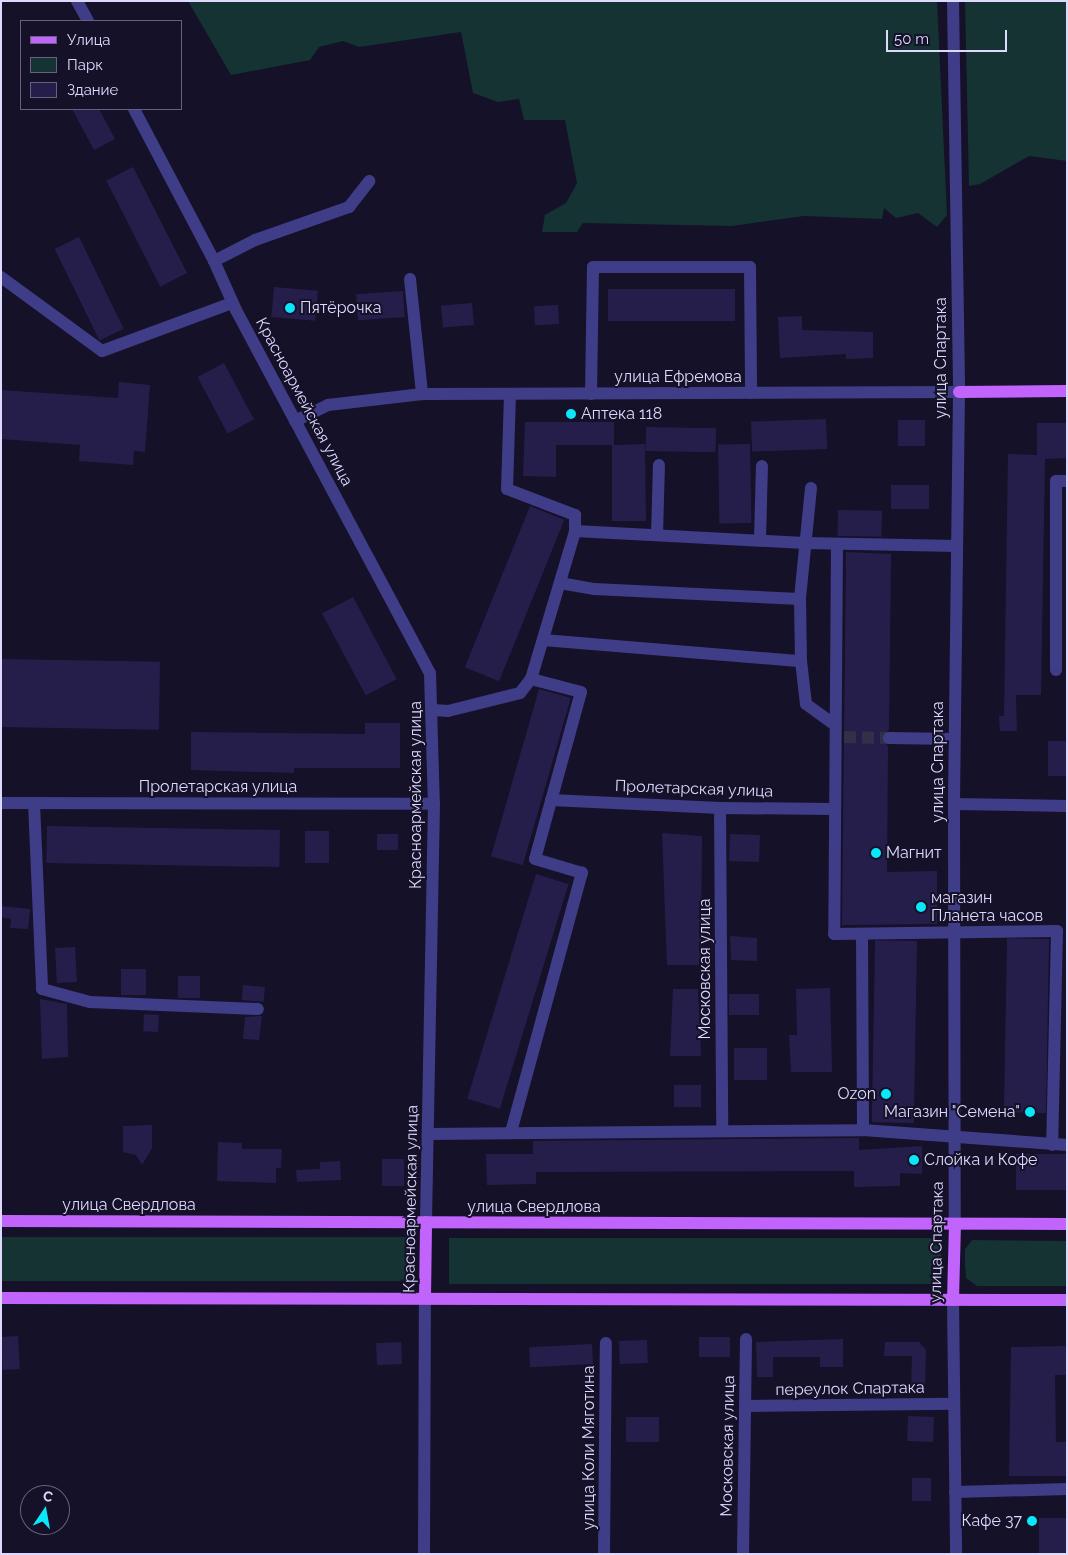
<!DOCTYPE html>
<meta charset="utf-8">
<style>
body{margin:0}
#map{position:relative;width:1068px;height:1555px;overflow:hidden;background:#151129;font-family:Raleway,sans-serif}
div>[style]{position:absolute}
.green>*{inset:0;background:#143332;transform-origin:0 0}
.building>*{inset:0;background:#261e4a;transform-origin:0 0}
.minor-tunnel>*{height:12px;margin-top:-6px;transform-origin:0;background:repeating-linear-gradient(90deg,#332f49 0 12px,transparent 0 18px)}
.minor>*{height:12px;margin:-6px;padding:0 6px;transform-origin:6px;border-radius:6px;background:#3f3d87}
.major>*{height:12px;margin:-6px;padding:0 6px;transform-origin:6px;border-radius:6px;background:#c064fc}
.dots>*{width:14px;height:14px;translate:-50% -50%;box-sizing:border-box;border:2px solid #151129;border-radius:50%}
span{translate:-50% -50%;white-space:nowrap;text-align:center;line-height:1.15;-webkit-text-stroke:4px #151129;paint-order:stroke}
.poi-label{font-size:16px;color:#dedafe}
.left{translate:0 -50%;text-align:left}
.right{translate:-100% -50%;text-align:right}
.street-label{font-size:16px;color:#dedafe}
.frame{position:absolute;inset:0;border:2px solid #dedafe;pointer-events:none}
.legend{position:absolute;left:20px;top:20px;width:162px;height:90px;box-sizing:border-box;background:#151129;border:1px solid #65617e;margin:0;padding:6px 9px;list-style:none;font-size:15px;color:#dedafe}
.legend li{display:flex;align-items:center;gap:10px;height:25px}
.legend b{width:25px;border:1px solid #65617e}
.north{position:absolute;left:20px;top:1485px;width:50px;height:50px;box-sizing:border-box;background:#151129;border:1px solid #65617e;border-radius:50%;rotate:12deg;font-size:14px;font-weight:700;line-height:20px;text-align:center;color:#dedafe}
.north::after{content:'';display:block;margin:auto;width:18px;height:22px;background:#0be7fa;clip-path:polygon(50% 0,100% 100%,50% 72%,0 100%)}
.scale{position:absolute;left:886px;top:30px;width:121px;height:22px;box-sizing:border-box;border:2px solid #dedafe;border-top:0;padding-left:6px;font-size:15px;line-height:18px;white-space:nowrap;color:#dedafe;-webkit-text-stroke:4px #151129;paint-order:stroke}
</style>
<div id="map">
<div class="green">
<div style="clip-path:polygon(188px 1px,937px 1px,947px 215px,937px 227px,918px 213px,896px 218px,884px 208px,882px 219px,804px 216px,732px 226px,583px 223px,577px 232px,542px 232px,545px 215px,566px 203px,577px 183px,565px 120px,524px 120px,519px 99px,498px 102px,473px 93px,461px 32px,359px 47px,343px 41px,319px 47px,310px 60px,231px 75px)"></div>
<div style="clip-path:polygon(965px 1px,1067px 1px,1067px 161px,1029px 156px,980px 184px,969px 186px)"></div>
<div style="left:1px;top:1237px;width:412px;height:44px"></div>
<div style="clip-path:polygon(449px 1238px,934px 1238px,941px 1251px,941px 1269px,936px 1284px,449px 1284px)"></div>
<div style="clip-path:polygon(972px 1240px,1067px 1241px,1067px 1286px,977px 1286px,966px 1278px,965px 1266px,965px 1249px)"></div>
</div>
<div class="building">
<div style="clip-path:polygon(72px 109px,99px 109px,115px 139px,94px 150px)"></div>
<div style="left:133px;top:167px;width:119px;height:30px;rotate:63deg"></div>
<div style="left:79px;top:237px;width:102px;height:27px;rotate:64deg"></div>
<div style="left:274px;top:287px;width:44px;height:30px;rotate:5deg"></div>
<div style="left:608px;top:289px;width:127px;height:32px"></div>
<div style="left:403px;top:291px;width:26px;height:47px;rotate:86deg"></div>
<div style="left:472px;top:303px;width:22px;height:31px;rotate:85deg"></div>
<div style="left:558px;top:305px;width:19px;height:24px;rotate:87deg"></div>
<div style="clip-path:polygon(802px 316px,802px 330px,873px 332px,873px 358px,846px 359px,846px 354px,780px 358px,778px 317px)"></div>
<div style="left:224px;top:363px;width:64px;height:30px;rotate:62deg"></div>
<div style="clip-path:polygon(119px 382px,150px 385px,145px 452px,134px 451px,133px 465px,79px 461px,80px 445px,1px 439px,1px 390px,118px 398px)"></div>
<div style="left:826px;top:419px;width:30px;height:75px;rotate:88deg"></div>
<div style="left:898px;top:420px;width:27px;height:26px"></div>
<div style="clip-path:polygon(525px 422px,614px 422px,614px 445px,645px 444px,646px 521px,612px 521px,612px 445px,556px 445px,556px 477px,523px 476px)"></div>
<div style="clip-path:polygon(1037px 423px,1067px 423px,1067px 458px,1045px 459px,1041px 695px,1016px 695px,1017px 731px,1000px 731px,999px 716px,1004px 716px,1008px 454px,1037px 455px)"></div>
<div style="left:646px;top:427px;width:70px;height:24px;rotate:1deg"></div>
<div style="left:750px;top:444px;width:79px;height:32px;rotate:89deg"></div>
<div style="left:891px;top:485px;width:38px;height:24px"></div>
<div style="left:530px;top:506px;width:37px;height:174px;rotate:22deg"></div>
<div style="left:838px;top:510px;width:44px;height:26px;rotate:1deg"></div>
<div style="clip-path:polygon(846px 552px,891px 554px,889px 730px,881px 738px,888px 746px,887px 872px,937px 871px,937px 924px,842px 925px)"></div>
<div style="left:353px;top:597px;width:93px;height:35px;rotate:62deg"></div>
<div style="left:1px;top:659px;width:159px;height:68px;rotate:1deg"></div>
<div style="left:539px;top:689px;width:33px;height:174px;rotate:16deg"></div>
<div style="clip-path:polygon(365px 723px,400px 723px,400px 768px,294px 768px,294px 773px,191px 770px,191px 732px,365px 734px)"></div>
<div style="left:1067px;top:741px;width:35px;height:19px;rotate:90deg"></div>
<div style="left:47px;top:826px;width:233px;height:37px;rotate:1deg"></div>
<div style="left:305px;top:831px;width:24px;height:32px"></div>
<div style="clip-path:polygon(662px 833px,702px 836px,701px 965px,667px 965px)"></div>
<div style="left:377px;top:834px;width:21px;height:16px"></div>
<div style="left:730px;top:834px;width:30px;height:27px;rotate:2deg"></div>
<div style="left:536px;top:874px;width:34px;height:235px;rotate:17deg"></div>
<div style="clip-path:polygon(1px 906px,30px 909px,28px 929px,10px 928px,11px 919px,1px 917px)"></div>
<div style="clip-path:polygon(730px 936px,757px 938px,757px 961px,731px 960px)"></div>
<div style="left:1049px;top:939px;width:174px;height:42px;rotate:91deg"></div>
<div style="left:917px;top:941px;width:182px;height:42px;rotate:91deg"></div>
<div style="left:75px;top:947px;width:35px;height:20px;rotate:87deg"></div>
<div style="left:121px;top:969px;width:25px;height:26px"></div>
<div style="left:178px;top:976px;width:22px;height:22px"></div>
<div style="left:243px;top:985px;width:22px;height:15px;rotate:5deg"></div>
<div style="clip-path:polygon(830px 988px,832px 1072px,791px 1072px,789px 1035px,797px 1035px,796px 989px)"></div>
<div style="clip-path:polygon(673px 989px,698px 989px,701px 1056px,670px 1056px)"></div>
<div style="left:729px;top:994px;width:30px;height:21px"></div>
<div style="clip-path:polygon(40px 999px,67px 1004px,68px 1057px,42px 1059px)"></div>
<div style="left:159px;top:1015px;width:17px;height:15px;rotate:93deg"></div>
<div style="clip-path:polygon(262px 1016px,259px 1040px,243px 1039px,245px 1017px)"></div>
<div style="left:734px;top:1048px;width:33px;height:32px"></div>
<div style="left:701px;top:1085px;width:22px;height:27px;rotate:90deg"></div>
<div style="clip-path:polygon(152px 1125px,152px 1148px,142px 1165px,136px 1155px,123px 1152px,123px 1126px)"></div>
<div style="clip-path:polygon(859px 1138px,859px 1150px,922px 1146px,922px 1174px,900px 1173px,900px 1186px,854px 1187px,854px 1171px,536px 1172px,536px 1184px,487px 1185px,486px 1154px,533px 1154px,533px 1141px)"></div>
<div style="clip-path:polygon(218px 1142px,242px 1143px,242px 1149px,282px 1149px,281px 1168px,276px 1168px,276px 1183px,217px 1181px)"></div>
<div style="left:1016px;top:1154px;width:51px;height:36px"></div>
<div style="left:404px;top:1159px;width:27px;height:22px;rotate:90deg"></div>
<div style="clip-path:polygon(340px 1161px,341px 1180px,297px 1182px,296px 1170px,320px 1169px,320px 1162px)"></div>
<div style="left:18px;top:1336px;width:33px;height:17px;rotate:87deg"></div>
<div style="left:730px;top:1337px;width:20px;height:31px;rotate:90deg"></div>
<div style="clip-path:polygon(843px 1339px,843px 1367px,820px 1367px,820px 1357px,773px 1357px,773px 1377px,757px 1377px,756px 1342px)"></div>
<div style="left:647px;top:1340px;width:23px;height:28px;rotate:88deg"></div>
<div style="left:401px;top:1342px;width:22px;height:25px;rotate:87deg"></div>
<div style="clip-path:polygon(885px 1342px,919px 1342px,926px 1350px,925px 1390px,911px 1390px,912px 1356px,884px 1356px)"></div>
<div style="left:592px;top:1344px;width:20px;height:63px;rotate:87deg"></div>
<div style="clip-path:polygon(1067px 1346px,1067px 1375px,1055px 1375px,1056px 1442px,1067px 1442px,1067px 1476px,1009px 1476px,1011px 1347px)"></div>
<div style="left:626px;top:1417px;width:33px;height:25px"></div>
<div style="left:934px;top:1417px;width:25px;height:26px;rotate:92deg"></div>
<div style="left:912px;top:1478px;width:19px;height:23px"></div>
<div style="left:1067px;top:1518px;width:36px;height:28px;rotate:90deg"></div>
</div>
<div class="minor-tunnel">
<div style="left:844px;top:737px;width:45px;rotate:1.3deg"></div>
</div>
<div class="minor">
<div style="left:77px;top:1px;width:23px;rotate:61deg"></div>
<div style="left:953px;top:1px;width:391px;rotate:89.1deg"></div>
<div style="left:959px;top:392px;width:412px;rotate:90.7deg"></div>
<div style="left:954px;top:804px;width:420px;rotate:89.9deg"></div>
<div style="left:134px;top:109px;width:172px;rotate:62.2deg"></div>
<div style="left:214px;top:261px;width:54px;rotate:65.8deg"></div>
<div style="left:236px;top:310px;width:412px;rotate:61.9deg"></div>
<div style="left:430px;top:673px;width:131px;rotate:88.3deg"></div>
<div style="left:434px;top:804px;width:418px;rotate:91.1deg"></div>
<div style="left:214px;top:261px;width:46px;rotate:-27.1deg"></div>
<div style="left:255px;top:240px;width:100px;rotate:-19.3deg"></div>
<div style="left:349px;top:207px;width:33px;rotate:-52deg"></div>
<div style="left:1px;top:277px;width:125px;rotate:36.2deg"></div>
<div style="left:102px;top:351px;width:139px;rotate:-20.3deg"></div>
<div style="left:410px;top:279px;width:116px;rotate:84deg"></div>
<div style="left:510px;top:394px;width:95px;rotate:91.8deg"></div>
<div style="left:507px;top:489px;width:73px;rotate:20.9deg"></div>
<div style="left:575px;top:515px;width:16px;rotate:90deg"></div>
<div style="left:591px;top:394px;width:127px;rotate:-89.1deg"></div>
<div style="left:593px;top:267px;width:157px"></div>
<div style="left:750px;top:267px;width:126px;rotate:89.5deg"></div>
<div style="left:295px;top:421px;width:37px;rotate:-26deg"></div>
<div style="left:328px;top:405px;width:95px;rotate:-6.7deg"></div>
<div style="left:422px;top:394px;width:537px;rotate:-0.21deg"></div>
<div style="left:811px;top:488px;width:112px;rotate:95.7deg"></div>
<div style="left:800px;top:599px;width:62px;rotate:89.1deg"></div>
<div style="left:801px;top:661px;width:43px;rotate:83.4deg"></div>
<div style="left:806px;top:704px;width:36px;rotate:36deg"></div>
<div style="left:657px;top:535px;width:70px;rotate:-88.4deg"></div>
<div style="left:760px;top:540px;width:74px;rotate:-88.5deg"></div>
<div style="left:837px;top:544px;width:390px;rotate:90.4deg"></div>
<div style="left:834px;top:934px;width:223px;rotate:-0.8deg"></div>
<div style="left:1057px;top:931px;width:214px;rotate:91.3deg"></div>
<div style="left:560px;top:583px;width:35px;rotate:10deg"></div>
<div style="left:594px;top:589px;width:206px;rotate:2.8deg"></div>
<div style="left:543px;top:640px;width:259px;rotate:4.7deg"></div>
<div style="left:1056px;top:670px;width:189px;rotate:-90deg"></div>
<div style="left:1056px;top:481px;width:11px"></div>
<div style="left:433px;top:710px;width:15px;rotate:4deg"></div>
<div style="left:448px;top:711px;width:74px;rotate:-14deg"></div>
<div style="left:520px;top:693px;width:18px;rotate:-52deg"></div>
<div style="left:889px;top:738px;width:65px;rotate:0.9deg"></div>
<div style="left:551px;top:800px;width:169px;rotate:2.7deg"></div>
<div style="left:720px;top:808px;width:114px;rotate:0.5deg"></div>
<div style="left:1px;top:803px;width:433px;rotate:0.1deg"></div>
<div style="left:34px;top:803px;width:186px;rotate:87.5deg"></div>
<div style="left:42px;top:989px;width:50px;rotate:15.2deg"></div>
<div style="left:90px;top:1002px;width:168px;rotate:2.4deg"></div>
<div style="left:954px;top:804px;width:113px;rotate:1deg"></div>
<div style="left:720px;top:808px;width:322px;rotate:89.6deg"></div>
<div style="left:862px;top:934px;width:196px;rotate:89.7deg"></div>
<div style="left:511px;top:1132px;width:269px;rotate:-74.7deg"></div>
<div style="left:582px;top:873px;width:49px;rotate:-163.4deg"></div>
<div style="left:535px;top:859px;width:173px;rotate:-74.6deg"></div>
<div style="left:581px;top:692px;width:52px;rotate:-165.4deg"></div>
<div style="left:531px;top:679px;width:154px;rotate:-73.4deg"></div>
<div style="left:575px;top:531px;width:230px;rotate:3deg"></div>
<div style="left:805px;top:543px;width:152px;rotate:1.1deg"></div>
<div style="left:428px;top:1134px;width:435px;rotate:-0.5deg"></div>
<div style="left:863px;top:1130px;width:205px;rotate:4.2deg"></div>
<div style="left:953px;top:1300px;width:254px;rotate:89.3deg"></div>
<div style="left:746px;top:1406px;width:208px;rotate:-0.6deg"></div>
<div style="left:955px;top:1492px;width:112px;rotate:-1.5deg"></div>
<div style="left:424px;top:1554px;width:256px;rotate:-89.8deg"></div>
<div style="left:604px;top:1554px;width:211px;rotate:-89.5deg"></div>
<div style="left:743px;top:1554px;width:215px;rotate:-89.2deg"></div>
</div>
<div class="major">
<div style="left:959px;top:392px;width:108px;rotate:-0.5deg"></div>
<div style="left:1px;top:1221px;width:1066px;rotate:0.16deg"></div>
<div style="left:1px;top:1298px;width:1066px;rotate:0.11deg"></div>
<div style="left:425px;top:1298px;width:76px;rotate:-89.2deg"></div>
<div style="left:953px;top:1300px;width:76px;rotate:-88.5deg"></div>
</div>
<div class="dots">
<div style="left:290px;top:308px;background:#0be7fa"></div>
<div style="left:571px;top:414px;background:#0be7fa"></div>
<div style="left:876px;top:853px;background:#0be7fa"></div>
<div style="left:921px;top:907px;background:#0be7fa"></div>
<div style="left:886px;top:1094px;background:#0be7fa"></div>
<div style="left:1030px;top:1112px;background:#0be7fa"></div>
<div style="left:914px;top:1160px;background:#0be7fa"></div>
<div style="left:1032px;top:1521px;background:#0be7fa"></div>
</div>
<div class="poi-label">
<span class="left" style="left:300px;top:308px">Пятёрочка</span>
<span class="left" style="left:581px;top:414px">Аптека 118</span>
<span class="left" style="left:886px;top:853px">Магнит</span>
<span class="left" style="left:931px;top:907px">магазин<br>Планета часов</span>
<span class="right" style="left:876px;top:1094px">Ozon</span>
<span class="right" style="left:1020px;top:1112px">Магазин "Семена"</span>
<span class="left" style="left:924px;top:1160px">Слойка и Кофе</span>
<span class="right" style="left:1022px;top:1521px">Кафе 37</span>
</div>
<div class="street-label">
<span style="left:941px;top:358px;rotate:-90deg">улица Спартака</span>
<span style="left:678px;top:377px">улица Ефремова</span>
<span style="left:304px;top:402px;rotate:62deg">Красноармейская улица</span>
<span style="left:938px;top:762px;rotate:-90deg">улица Спартака</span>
<span style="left:218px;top:787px">Пролетарская улица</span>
<span style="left:694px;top:789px;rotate:2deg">Пролетарская улица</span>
<span style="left:416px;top:795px;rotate:-90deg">Красноармейская улица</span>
<span style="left:705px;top:969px;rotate:-90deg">Московская улица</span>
<span style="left:411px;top:1199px;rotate:-89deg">Красноармейская улица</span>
<span style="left:129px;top:1205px">улица Свердлова</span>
<span style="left:534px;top:1207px">улица Свердлова</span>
<span style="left:937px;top:1242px;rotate:-89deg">улица Спартака</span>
<span style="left:850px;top:1389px;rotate:-1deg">переулок Спартака</span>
<span style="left:728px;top:1446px;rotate:-89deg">Московская улица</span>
<span style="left:589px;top:1448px;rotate:-90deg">улица Коли Мяготина</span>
</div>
<div class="frame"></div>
<ul class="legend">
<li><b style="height:6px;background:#c064fc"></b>Улица</li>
<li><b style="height:14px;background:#143332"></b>Парк</li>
<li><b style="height:14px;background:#261e4a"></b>Здание</li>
</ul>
<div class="north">С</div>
<div class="scale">50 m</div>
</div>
